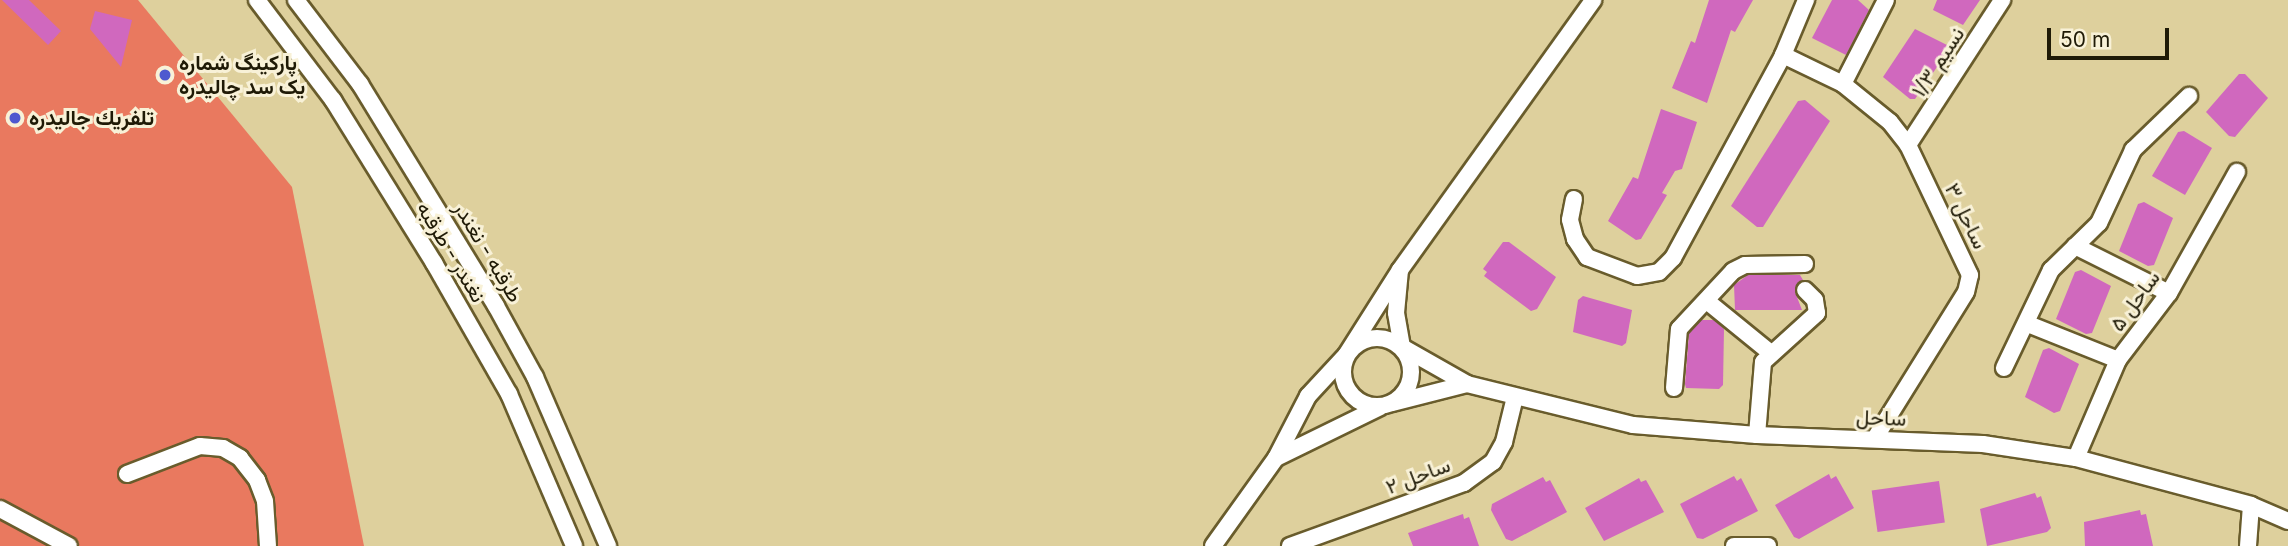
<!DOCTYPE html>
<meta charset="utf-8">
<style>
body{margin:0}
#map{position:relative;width:2288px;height:546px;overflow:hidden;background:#ded09d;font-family:Inter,Vazirmatn,sans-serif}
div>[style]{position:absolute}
.green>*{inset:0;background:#e9795f}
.building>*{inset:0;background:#d068be;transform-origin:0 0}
.roads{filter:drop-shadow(2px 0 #695c2c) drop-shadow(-2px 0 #695c2c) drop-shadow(0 2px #695c2c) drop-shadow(0 -2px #695c2c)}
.minor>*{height:16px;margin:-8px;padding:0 8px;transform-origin:8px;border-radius:8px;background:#fff}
.minor>.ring{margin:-8px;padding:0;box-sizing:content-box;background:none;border:16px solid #fff;border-radius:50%}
.dots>*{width:19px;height:19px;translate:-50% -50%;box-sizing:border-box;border:4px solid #f8f1d7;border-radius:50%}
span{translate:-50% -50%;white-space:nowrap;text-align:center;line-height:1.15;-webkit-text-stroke:6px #f8f1d7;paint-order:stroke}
.street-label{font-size:21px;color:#1f1a06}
.poi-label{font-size:21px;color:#1f1a06;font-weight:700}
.left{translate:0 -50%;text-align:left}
.scale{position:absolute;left:2047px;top:28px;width:122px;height:32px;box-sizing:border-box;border:4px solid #1f1a06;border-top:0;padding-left:9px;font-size:21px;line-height:24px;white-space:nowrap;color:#1f1a06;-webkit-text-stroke:5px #f8f1d7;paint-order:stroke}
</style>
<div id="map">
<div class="green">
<div style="clip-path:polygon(0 0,138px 0,292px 187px,364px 546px,0 546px)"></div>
</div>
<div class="building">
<div style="clip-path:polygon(2px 0,29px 0,61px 31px,48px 45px)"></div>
<div style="clip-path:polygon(1709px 0,1753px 0,1735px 32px,1731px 30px,1707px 103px,1672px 88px,1691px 41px,1695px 43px)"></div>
<div style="clip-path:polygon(1832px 0,1858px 0,1869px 10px,1846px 55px,1812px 38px)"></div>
<div style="clip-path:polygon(1937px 0,1980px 0,1963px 25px,1933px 10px)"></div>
<div style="clip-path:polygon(95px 11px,132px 20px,121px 67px,90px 29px)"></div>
<div style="clip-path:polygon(1915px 29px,1947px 45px,1948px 51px,1915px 99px,1910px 99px,1883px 77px)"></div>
<div style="clip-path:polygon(2239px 74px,2245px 74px,2268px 98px,2235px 137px,2229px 136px,2206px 112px)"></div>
<div style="clip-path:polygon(1805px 100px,1830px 121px,1763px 227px,1757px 227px,1731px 206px,1798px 101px)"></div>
<div style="clip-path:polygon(1661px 109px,1697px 122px,1682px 169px,1675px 171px,1662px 193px,1667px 195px,1641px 239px,1636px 240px,1608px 221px,1633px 177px,1638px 179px)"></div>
<div style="clip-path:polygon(2184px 131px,2212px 148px,2185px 195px,2152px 176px,2178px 132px)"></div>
<div style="clip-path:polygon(2144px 202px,2173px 218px,2154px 265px,2148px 266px,2119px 251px,2138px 204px)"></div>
<div style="clip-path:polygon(1503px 242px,1509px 242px,1556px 277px,1537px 309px,1531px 311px,1484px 276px,1487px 272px,1483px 269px)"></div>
<div style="clip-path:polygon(2081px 270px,2111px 286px,2092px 333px,2086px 334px,2056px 319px,2075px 272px)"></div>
<div style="clip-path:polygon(1748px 275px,1800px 275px,1803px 280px,1795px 292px,1802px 310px,1735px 310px,1734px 285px)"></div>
<div style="clip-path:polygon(1583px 296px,1632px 310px,1626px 343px,1622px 346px,1573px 332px,1578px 300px)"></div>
<div style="clip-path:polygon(1701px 320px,1714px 320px,1724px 329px,1723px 385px,1719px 389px,1686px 388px,1685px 384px,1689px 333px)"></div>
<div style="clip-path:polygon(2049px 348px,2079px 364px,2060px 411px,2054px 413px,2025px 397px,2043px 350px)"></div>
<div style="clip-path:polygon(1829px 474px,1831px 479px,1836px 476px,1854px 508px,1799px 539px,1794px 537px,1775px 505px)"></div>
<div style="clip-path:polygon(1734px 476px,1737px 481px,1741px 478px,1758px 511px,1703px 539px,1697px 538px,1680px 504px)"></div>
<div style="clip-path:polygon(1543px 477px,1546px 482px,1550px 480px,1567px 512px,1512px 541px,1506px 539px,1491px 510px,1492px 504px)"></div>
<div style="clip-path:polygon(1639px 478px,1641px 482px,1646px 480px,1664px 512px,1604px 541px,1585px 508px)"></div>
<div style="left:1939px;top:481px;width:42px;height:68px;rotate:82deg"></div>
<div style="clip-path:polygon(2035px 493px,2037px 498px,2041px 496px,2051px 528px,2047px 532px,1987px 546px,1980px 509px)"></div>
<div style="clip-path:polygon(2140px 510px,2141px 515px,2146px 514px,2153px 546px,2085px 546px,2084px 522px)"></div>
<div style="clip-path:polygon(1463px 514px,1464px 519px,1469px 517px,1479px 546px,1413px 546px,1408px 533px)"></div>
</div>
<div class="roads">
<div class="minor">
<div style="left:257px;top:0;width:126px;rotate:52.8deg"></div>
<div style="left:333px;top:100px;width:192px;rotate:58.2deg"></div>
<div style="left:434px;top:263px;width:151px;rotate:60.2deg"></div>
<div style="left:509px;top:394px;width:165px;rotate:66.8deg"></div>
<div style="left:296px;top:0;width:106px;rotate:52.7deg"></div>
<div style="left:360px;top:84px;width:260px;rotate:58.5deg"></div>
<div style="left:496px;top:306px;width:81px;rotate:61.2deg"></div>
<div style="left:535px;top:377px;width:184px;rotate:66.6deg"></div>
<div style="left:1783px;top:55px;width:67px;rotate:25.8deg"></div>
<div style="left:1843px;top:84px;width:60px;rotate:39deg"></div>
<div style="left:1890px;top:122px;width:29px;rotate:52deg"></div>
<div style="left:1908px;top:145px;width:144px;rotate:64.5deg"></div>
<div style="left:1970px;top:275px;width:17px;rotate:103deg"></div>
<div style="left:1966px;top:292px;width:172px;rotate:121.9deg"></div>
<div style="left:1843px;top:84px;width:94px;rotate:-62.9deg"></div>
<div style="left:1908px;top:145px;width:173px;rotate:-57deg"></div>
<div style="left:1574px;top:199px;width:21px;rotate:101deg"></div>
<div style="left:1570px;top:220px;width:20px;rotate:75deg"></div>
<div style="left:1575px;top:239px;width:22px;rotate:56deg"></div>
<div style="left:1587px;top:257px;width:53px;rotate:20.8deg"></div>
<div style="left:1637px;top:276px;width:22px;rotate:-10deg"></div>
<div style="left:1659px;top:272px;width:20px;rotate:-45deg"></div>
<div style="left:1673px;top:258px;width:231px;rotate:-61.5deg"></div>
<div style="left:1783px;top:55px;width:60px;rotate:-67.3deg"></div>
<div style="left:2075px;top:246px;width:105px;rotate:26.6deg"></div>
<div style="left:1400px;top:270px;width:332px;rotate:-54.4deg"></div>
<div style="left:1708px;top:302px;width:82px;rotate:39.1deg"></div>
<div style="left:2028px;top:324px;width:97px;rotate:21.8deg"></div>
<div class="ring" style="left:1343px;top:338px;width:52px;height:52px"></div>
<div style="left:2004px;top:368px;width:109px;rotate:-64.4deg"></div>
<div style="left:2051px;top:270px;width:67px;rotate:-44.4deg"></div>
<div style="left:2099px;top:223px;width:81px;rotate:-65deg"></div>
<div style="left:2133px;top:150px;width:78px;rotate:-44deg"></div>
<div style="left:1467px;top:384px;width:171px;rotate:13.9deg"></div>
<div style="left:1633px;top:425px;width:124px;rotate:4.6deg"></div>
<div style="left:1757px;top:435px;width:226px;rotate:2.3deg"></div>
<div style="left:1983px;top:444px;width:94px;rotate:8.6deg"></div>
<div style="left:2076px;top:458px;width:181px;rotate:15deg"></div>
<div style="left:2251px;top:505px;width:40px;rotate:23.4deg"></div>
<div style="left:1674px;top:388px;width:59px;rotate:-85.2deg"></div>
<div style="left:1679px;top:329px;width:79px;rotate:-47deg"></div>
<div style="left:1733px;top:271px;width:13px;rotate:-27deg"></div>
<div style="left:1745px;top:265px;width:60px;rotate:-1deg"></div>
<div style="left:1757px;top:435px;width:73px;rotate:-85.3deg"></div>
<div style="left:1763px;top:362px;width:73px;rotate:-42.2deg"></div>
<div style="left:1817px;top:313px;width:13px;rotate:-99deg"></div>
<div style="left:1815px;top:300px;width:14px;rotate:-135deg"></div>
<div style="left:1276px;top:458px;width:116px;rotate:-26.1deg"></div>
<div style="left:2076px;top:458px;width:107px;rotate:-66.8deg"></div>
<div style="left:2118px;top:360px;width:84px;rotate:-52.7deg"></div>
<div style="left:2169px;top:293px;width:139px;rotate:-60.7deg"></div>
<div style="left:127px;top:474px;width:78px;rotate:-21deg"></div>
<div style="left:200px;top:446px;width:23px;rotate:5deg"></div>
<div style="left:223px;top:448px;width:20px;rotate:30deg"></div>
<div style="left:240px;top:458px;width:28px;rotate:52deg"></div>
<div style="left:257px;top:480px;width:22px;rotate:69deg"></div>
<div style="left:265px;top:501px;width:45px;rotate:86.2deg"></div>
<div style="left:0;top:509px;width:78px;rotate:28.2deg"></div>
<div style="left:1213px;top:546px;width:108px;rotate:-54.4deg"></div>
<div style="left:1276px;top:458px;width:70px;rotate:-62.7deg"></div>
<div style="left:1308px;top:396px;width:56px;rotate:-47.2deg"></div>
<div style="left:1346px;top:355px;width:101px;rotate:-57.6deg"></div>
<div style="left:1400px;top:270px;width:43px;rotate:95.3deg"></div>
<div style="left:1396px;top:313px;width:35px;rotate:80deg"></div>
<div style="left:1402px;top:347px;width:75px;rotate:29.6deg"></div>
<div style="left:1467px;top:384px;width:77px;rotate:165.8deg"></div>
<div style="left:1290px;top:546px;width:185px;rotate:-19.9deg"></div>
<div style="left:1464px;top:483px;width:36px;rotate:-36deg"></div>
<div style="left:1493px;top:462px;width:23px;rotate:-61deg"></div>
<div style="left:1504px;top:442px;width:46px;rotate:-76.3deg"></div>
<div style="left:1734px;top:546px;width:34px"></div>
<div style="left:2248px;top:546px;width:41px;rotate:-85.8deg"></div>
</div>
</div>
<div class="dots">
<div style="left:165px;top:75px;background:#4e59cf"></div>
<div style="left:15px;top:118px;background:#4e59cf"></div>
</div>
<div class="street-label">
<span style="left:1938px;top:62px;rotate:-57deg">نسیم ۱/۳</span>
<span style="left:1966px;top:216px;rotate:64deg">ساحل ۳</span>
<span style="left:451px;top:252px;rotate:59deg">نغندر - طرقبه</span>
<span style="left:488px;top:252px;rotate:59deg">طرقبه - نغندر</span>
<span style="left:2135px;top:301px;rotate:-54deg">ساحل ۵</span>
<span style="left:1881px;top:418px;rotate:2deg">ساحل</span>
<span style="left:1418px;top:476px;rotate:-21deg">ساحل ۲</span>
</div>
<div class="poi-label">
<span class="left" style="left:179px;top:75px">پارکینگ شماره<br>یک سد چالیدره</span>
<span class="left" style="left:29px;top:118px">تلفريك جاليدره</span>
</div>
<div class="scale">50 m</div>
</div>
